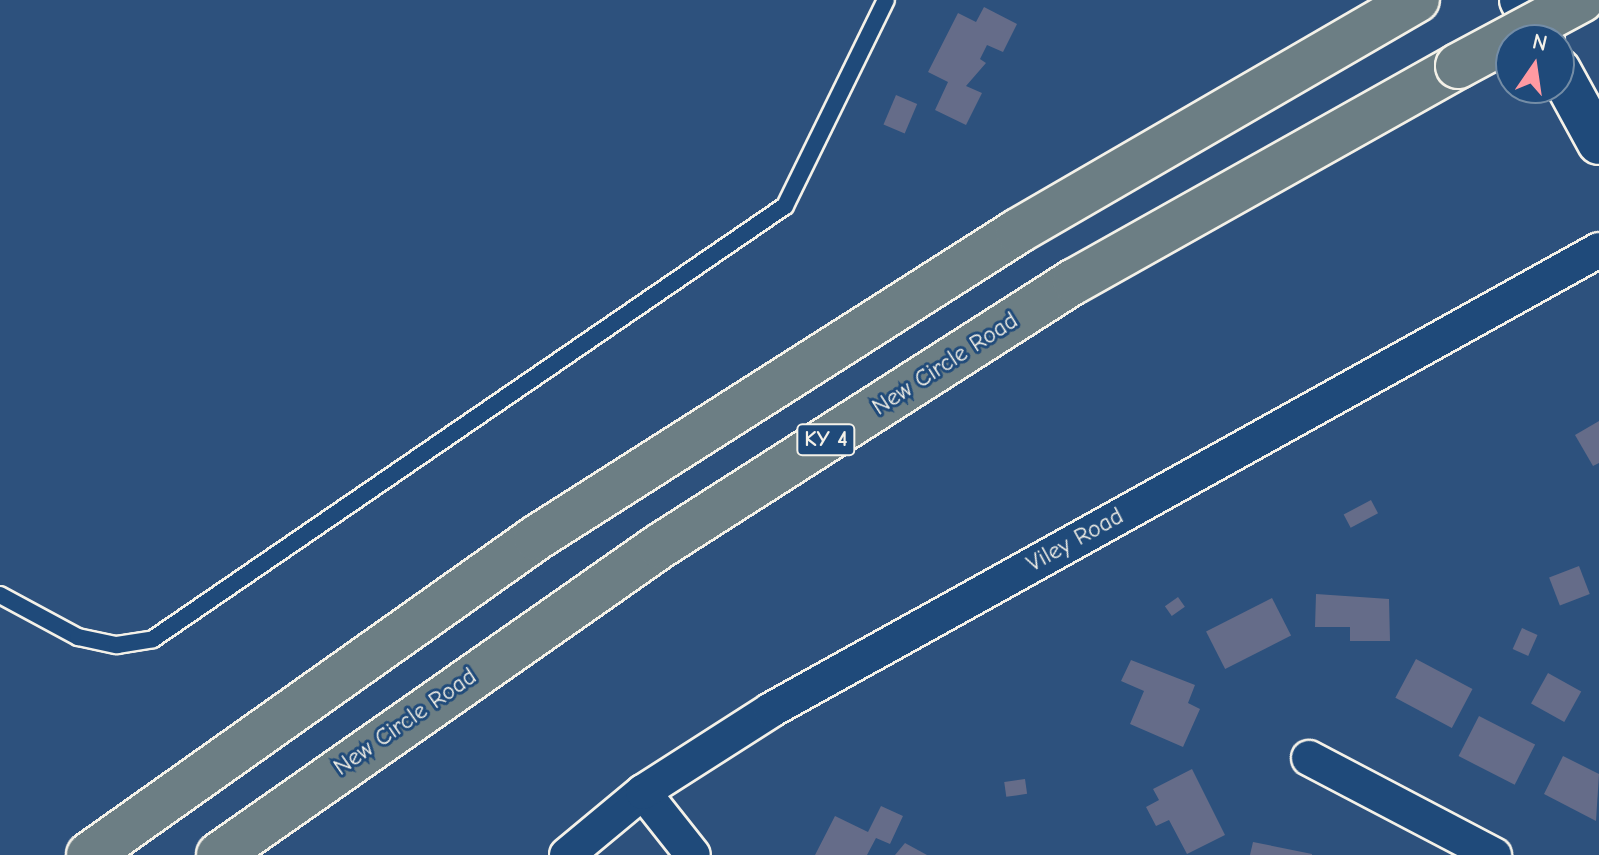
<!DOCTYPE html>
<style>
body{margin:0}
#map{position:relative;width:1599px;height:855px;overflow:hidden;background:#2d517d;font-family:"Comic Neue",sans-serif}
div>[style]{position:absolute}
.building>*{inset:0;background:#656c89;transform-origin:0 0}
.roads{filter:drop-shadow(2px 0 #f4f1e8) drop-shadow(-2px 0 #f4f1e8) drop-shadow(0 2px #f4f1e8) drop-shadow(0 -2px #f4f1e8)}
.service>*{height:16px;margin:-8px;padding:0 8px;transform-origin:8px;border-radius:8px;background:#1f4a7a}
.minor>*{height:34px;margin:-17px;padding:0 17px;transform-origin:17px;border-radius:17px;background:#1f4a7a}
.tertiary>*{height:42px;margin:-21px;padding:0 21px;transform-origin:21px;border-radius:21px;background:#1f4a7a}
.motorway>*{height:44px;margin:-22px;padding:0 22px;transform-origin:22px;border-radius:22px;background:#6c7e84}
.bridges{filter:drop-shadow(2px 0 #f4f1e8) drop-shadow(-2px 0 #f4f1e8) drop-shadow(0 2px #f4f1e8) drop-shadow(0 -2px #f4f1e8)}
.motorway-bridge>*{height:44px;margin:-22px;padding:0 22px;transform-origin:22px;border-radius:22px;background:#6c7e84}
span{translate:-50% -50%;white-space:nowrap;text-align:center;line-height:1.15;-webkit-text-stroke:6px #1f4a7a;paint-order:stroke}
.shield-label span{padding:2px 6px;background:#1f4a7a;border:2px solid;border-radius:6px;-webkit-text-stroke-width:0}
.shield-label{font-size:22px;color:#f4f1e8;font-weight:700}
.street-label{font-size:24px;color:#f4f1e8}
.north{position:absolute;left:1495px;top:24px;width:80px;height:80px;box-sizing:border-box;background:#1f4a7a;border:2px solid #748da6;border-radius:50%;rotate:13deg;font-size:22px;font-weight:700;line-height:32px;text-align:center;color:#f4f1e8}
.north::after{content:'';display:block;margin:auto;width:28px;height:36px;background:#ff9aa2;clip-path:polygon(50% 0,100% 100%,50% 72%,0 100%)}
</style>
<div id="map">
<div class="building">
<div style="clip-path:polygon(984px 7px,1017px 24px,1003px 52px,987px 45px,980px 59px,986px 63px,966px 86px,982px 93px,966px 125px,935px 110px,948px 82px,928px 72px,958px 13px,976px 22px)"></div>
<div style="left:896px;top:95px;width:23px;height:32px;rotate:23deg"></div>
<div style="clip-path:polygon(1599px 421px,1599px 463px,1593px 466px,1575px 435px)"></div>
<div style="left:1371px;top:500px;width:15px;height:31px;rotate:62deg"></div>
<div style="left:1579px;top:566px;width:30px;height:32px;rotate:69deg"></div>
<div style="clip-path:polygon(1316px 594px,1389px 599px,1390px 641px,1350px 641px,1350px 627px,1315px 627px)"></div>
<div style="left:1178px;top:597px;width:12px;height:16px;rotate:55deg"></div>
<div style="left:1272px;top:598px;width:42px;height:74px;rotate:63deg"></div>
<div style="left:1522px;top:628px;width:17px;height:23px;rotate:24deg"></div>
<div style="left:1416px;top:659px;width:64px;height:44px;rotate:28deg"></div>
<div style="clip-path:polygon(1131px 660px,1195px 685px,1188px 703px,1200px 709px,1183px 747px,1130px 724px,1144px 691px,1121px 681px)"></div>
<div style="left:1548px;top:673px;width:38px;height:35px;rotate:29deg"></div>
<div style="left:1479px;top:716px;width:63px;height:45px;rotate:27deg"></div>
<div style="clip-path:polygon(1563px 756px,1599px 774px,1596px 821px,1544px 794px)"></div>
<div style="clip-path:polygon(1192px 769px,1225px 835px,1187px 854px,1169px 820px,1156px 826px,1146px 807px,1159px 800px,1153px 789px)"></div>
<div style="left:1025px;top:779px;width:15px;height:21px;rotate:82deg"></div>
<div style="clip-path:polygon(881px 806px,903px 816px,890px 844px,876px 838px,867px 855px,815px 855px,835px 816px,868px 832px)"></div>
<div style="clip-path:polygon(1253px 842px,1312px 854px,1312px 855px,1250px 855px)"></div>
<div style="clip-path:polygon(905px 843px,927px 855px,895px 855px)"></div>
</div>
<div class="roads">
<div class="service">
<div style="left:0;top:595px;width:89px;rotate:28.3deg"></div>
<div style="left:78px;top:637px;width:40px;rotate:12deg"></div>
<div style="left:117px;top:645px;width:36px;rotate:-9deg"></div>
<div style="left:153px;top:639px;width:766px;rotate:-34.42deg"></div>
<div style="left:785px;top:206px;width:229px;rotate:-63.9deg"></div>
</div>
<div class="minor">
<div style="left:1309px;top:758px;width:209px;rotate:27.7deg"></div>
<div style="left:643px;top:792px;width:80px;rotate:51.6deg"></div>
<div style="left:567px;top:855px;width:99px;rotate:-39.7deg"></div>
<div style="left:643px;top:792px;width:152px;rotate:-32.6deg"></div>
<div style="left:771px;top:710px;width:947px;rotate:-29.05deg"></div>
</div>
<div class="tertiary">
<div style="left:1521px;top:0;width:46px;rotate:61.2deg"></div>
<div style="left:1559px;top:70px;width:83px;rotate:61.3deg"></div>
</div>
<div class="motorway">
<div style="left:89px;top:855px;width:548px;rotate:-35.34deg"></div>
<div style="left:536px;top:538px;width:571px;rotate:-32.49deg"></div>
<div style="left:1018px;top:231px;width:461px;rotate:-30.1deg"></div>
<div style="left:219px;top:855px;width:538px;rotate:-35.02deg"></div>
<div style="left:660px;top:546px;width:492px;rotate:-32.6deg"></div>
<div style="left:1075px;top:281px;width:439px;rotate:-29.3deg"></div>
</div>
</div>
<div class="bridges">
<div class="motorway-bridge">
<div style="left:1458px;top:66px;width:140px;rotate:-28.2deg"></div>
</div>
</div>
<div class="shield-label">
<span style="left:826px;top:440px">KY 4</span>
</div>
<div class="street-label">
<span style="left:945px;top:364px;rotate:-33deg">New Circle Road</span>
<span style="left:1075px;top:540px;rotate:-29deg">Viley Road</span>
<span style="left:405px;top:722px;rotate:-35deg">New Circle Road</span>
</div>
<div class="north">N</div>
</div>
